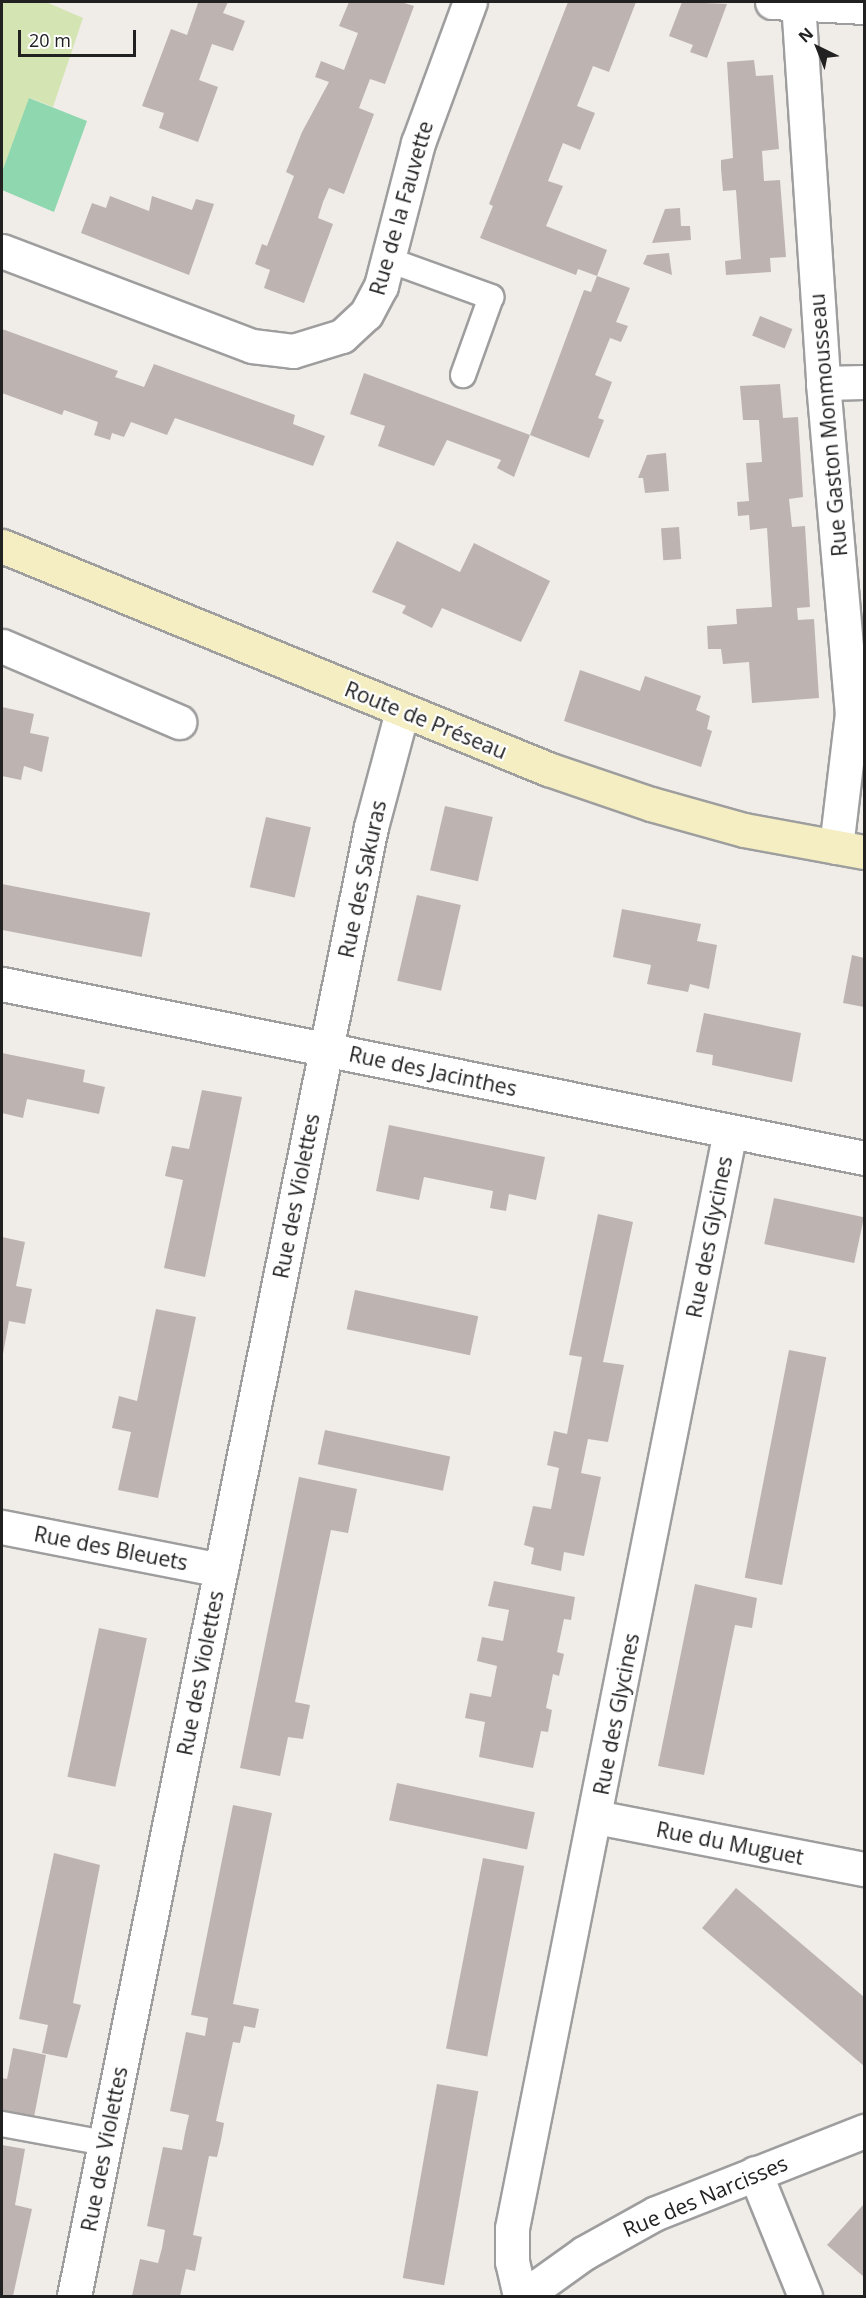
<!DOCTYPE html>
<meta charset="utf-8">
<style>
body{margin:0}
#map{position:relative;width:866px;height:2298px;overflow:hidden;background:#f0ece8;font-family:"Open Sans",sans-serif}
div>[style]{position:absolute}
.grass>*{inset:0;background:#d4e5b3}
.pitch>*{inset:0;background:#8ed7af}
.building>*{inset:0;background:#bdb4b1;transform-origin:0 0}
.roads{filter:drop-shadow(2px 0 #9e9e9e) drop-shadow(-2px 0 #9e9e9e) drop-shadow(0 2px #9e9e9e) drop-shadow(0 -2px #9e9e9e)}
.service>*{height:24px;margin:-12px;padding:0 12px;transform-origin:12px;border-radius:12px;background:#fff}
.minor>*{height:33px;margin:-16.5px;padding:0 16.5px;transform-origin:16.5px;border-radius:16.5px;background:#fff}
.secondary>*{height:33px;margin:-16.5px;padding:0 16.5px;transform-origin:16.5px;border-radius:16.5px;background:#f4eec2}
span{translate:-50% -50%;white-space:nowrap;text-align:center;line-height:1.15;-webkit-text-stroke:4.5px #fff;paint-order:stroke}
.street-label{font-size:21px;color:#212121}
.frame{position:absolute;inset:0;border:3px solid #212121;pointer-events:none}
.north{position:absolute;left:788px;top:18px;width:60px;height:60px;-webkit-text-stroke:4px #fff;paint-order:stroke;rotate:317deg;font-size:16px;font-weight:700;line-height:24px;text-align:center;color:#212121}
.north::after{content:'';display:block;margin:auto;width:21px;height:27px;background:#212121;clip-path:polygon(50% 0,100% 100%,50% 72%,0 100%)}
.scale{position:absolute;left:18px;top:30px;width:118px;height:27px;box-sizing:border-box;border:3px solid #212121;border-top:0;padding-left:8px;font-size:18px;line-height:21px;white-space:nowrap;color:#212121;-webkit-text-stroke:4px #fff;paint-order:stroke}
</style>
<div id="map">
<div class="grass">
<div style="clip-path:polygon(2px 2px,46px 2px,83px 18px,53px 107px,30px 98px,2px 172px)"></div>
</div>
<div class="pitch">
<div style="clip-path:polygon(29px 98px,87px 121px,54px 212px,2px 190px,2px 172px)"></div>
</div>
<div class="building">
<div style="clip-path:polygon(194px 2px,228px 2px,223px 13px,245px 21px,233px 51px,212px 44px,199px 80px,218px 87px,198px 142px,159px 128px,164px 113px,142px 106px,171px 29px,187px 35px,198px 3px)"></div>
<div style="clip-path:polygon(349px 2px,401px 2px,414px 6px,385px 84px,370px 79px,359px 108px,374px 114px,344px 194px,329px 188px,323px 202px,318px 218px,333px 224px,304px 303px,264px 288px,270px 270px,255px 264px,262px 244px,267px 246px,294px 176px,286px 172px,302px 132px,329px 82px,315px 77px,321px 61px,344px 70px,358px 33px,339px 26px)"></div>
<div style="clip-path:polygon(568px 2px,636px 2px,609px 72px,593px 66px,577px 106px,595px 113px,580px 150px,563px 143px,548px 181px,563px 186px,546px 226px,607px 250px,597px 276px,578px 269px,576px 275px,480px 238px,493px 206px,489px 204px)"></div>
<div style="clip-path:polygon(682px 2px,727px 4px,707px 58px,690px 52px,693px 45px,669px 36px)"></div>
<div style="clip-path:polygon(754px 60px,756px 76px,773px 75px,779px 149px,762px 151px,764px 181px,780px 180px,786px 257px,770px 258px,771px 272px,726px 275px,725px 261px,741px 259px,736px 190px,723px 191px,721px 169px,721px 160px,733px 158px,727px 62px)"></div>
<div style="clip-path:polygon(110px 196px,149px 211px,152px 196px,192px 210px,196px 199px,214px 204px,189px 275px,81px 233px,92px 203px,106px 208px)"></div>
<div style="clip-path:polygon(680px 208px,681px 226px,690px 226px,691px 240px,652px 243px,665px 209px)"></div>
<div style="clip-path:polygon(669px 253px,672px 275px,643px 264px,647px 255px)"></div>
<div style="clip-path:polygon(597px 276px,630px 288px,616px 322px,628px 326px,621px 342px,610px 338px,595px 375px,612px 382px,598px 418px,604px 420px,589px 458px,530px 435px,584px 290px,591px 292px)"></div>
<div style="left:760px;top:316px;width:35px;height:21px;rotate:22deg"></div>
<div style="clip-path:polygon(2px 329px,118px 371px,115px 377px,144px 387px,154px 364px,295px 415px,293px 424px,325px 436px,313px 466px,175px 418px,167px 435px,131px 422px,124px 437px,112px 433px,110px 440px,94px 435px,98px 422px,64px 410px,62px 415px,2px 393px)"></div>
<div style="clip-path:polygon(364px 373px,530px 435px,514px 477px,497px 468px,501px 460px,447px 440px,434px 466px,378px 446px,385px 426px,350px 414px)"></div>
<div style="clip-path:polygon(780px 384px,783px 418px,798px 417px,803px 497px,789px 499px,792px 527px,805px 526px,810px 607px,797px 608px,798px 620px,814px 619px,819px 698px,752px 703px,749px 662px,723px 664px,721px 649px,708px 649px,707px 626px,737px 624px,736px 609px,772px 607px,767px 528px,750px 530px,749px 515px,738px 516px,737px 502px,749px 501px,746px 463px,762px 462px,759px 420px,743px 420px,740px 386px)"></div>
<div style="clip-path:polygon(666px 453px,669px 491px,645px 493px,643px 478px,638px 478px,647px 455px)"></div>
<div style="left:679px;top:527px;width:32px;height:18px;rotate:86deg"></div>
<div style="clip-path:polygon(397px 541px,460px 572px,474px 543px,550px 581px,521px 642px,442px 608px,432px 628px,402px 613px,406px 606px,372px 592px)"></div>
<div style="clip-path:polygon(580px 670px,640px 691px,645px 676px,701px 696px,696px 710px,710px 716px,707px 729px,712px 731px,701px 767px,564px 721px)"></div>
<div style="clip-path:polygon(2px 707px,34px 714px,30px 733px,49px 737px,42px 772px,24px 766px,21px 780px,2px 776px)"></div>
<div style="left:445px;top:806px;width:49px;height:66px;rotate:13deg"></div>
<div style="left:266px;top:817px;width:46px;height:72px;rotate:13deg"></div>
<div style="left:2px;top:884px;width:151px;height:45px;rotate:11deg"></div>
<div style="left:417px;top:895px;width:45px;height:88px;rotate:13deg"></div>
<div style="clip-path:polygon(622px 909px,701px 924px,697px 941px,717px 945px,709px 989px,690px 984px,688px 992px,647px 984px,651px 965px,613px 957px)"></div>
<div style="clip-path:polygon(852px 955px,864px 958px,864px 1007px,843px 1003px)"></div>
<div style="clip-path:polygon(704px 1013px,801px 1033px,792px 1082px,712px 1065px,713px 1055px,696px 1052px)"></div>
<div style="clip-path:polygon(2px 1053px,85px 1070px,83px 1082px,105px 1087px,99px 1114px,27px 1099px,23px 1118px,2px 1113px)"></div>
<div style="clip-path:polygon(202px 1090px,242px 1097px,205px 1277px,164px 1268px,183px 1180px,165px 1176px,172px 1146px,189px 1149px)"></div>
<div style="clip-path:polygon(389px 1125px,545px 1157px,536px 1200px,509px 1194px,506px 1211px,490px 1208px,493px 1191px,424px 1177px,419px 1200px,376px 1191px)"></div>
<div style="left:774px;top:1198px;width:92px;height:47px;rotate:12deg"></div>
<div style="clip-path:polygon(598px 1214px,633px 1222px,603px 1362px,624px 1365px,608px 1442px,588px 1439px,581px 1473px,601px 1477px,584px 1556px,564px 1552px,561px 1571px,531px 1564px,534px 1548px,524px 1545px,533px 1506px,551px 1509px,559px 1468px,547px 1465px,554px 1431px,567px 1434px,582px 1357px,569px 1355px)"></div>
<div style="clip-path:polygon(2px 1237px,25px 1242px,16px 1286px,32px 1289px,25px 1324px,9px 1321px,3px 1354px)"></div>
<div style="left:355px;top:1290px;width:126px;height:40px;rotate:12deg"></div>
<div style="clip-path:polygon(156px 1309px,196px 1317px,158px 1498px,118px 1490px,131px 1432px,112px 1428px,119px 1396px,137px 1401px)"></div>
<div style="left:789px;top:1350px;width:38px;height:232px;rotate:11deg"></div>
<div style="left:325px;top:1430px;width:128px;height:35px;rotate:12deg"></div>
<div style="clip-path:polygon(299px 1477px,357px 1489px,348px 1533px,331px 1530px,295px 1702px,310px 1705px,303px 1739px,288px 1737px,280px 1776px,240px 1768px)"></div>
<div style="clip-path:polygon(494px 1581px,575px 1597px,571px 1620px,564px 1619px,557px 1652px,564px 1654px,559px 1676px,553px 1674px,546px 1708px,552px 1710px,548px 1732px,541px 1731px,533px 1768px,479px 1757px,485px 1722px,465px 1718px,470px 1693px,491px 1697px,497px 1666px,477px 1661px,482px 1637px,503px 1641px,509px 1610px,488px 1606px)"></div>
<div style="clip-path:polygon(695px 1584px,757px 1598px,752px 1628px,735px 1625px,704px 1775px,658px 1766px)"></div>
<div style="left:99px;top:1628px;width:49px;height:152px;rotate:12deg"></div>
<div style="left:397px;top:1783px;width:141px;height:38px;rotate:12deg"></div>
<div style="clip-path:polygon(233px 1805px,272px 1813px,233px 2004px,259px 2009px,255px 2028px,244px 2026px,240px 2043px,233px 2042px,216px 2121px,224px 2123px,221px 2140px,217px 2157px,209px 2156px,193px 2235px,202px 2237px,195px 2271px,186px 2269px,180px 2296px,132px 2296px,140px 2259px,158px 2263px,162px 2248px,165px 2230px,147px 2226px,163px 2147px,182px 2150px,185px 2133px,189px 2115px,170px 2111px,186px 2032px,205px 2036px,208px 2018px,191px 2015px)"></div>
<div style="clip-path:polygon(54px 1853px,100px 1865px,73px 2003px,81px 2005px,67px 2058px,42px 2053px,48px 2025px,19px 2019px)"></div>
<div style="left:483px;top:1858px;width:42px;height:194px;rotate:11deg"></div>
<div style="clip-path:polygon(736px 1888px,864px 1997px,864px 2066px,702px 1928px)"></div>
<div style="clip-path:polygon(13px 2048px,46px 2055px,34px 2117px,2px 2110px,2px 2078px,7px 2079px)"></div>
<div style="left:437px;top:2084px;width:42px;height:197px;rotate:10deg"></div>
<div style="clip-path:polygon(2px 2145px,25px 2149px,15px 2205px,32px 2209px,13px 2296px,2px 2296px)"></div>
<div style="clip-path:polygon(863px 2205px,864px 2206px,864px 2277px,827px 2245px)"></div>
</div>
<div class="roads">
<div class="service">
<div style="left:389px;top:260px;width:109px;rotate:19.9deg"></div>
<div style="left:491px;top:297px;width:83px;rotate:109.7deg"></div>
<div style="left:2px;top:2124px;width:105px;rotate:10.5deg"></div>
</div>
<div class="minor">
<div style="left:772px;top:2px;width:92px;rotate:3.1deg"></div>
<div style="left:798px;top:2px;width:382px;rotate:86.2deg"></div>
<div style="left:823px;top:383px;width:331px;rotate:85deg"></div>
<div style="left:852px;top:713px;width:135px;rotate:96.8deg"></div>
<div style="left:2px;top:251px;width:267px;rotate:20.8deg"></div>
<div style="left:252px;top:346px;width:41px;rotate:7deg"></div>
<div style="left:293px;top:351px;width:51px;rotate:-17deg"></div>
<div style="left:342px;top:336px;width:33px;rotate:-43deg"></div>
<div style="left:366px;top:314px;width:32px;rotate:-62deg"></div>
<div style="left:381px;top:286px;width:148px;rotate:-75.5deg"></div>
<div style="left:418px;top:143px;width:150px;rotate:-69.8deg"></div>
<div style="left:823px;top:383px;width:41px;rotate:-1.4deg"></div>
<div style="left:2px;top:646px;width:193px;rotate:23.2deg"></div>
<div style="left:2px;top:984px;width:879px;rotate:11.41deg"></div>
<div style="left:2px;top:1527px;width:223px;rotate:11.1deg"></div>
<div style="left:596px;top:1817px;width:273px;rotate:11deg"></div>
<div style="left:755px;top:2173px;width:133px;rotate:67.9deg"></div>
<div style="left:74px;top:2296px;width:1499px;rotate:-78.57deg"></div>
<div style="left:371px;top:827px;width:120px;rotate:-75deg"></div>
<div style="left:520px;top:2296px;width:35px;rotate:-103deg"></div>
<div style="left:512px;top:2262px;width:34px;rotate:-90deg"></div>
<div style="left:512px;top:2228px;width:1118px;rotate:-78.76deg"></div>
<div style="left:524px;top:2296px;width:74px;rotate:-35.6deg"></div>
<div style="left:584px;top:2253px;width:82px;rotate:-29.1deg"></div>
<div style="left:656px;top:2213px;width:224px;rotate:-21.5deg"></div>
</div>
<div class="secondary">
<div style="left:2px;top:546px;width:590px;rotate:22.22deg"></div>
<div style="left:548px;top:769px;width:109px;rotate:18.8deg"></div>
<div style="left:651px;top:804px;width:97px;rotate:15.6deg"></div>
<div style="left:744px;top:830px;width:122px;rotate:10.4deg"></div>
</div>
</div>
<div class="street-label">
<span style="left:401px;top:208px;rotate:-74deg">Rue de la Fauvette</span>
<span style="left:828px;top:425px;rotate:-95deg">Rue Gaston Monmousseau</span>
<span style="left:426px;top:720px;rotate:22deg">Route de Préseau</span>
<span style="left:362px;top:879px;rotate:-78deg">Rue des Sakuras</span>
<span style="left:433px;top:1071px;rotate:12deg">Rue des Jacinthes</span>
<span style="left:296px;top:1196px;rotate:-79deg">Rue des Violettes</span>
<span style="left:709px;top:1237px;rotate:-79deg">Rue des Glycines</span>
<span style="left:111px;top:1548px;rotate:11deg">Rue des Bleuets</span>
<span style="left:200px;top:1673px;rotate:-79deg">Rue des Violettes</span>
<span style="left:616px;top:1714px;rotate:-79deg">Rue des Glycines</span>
<span style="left:730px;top:1843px;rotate:11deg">Rue du Muguet</span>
<span style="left:104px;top:2149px;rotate:-79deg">Rue des Violettes</span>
<span style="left:705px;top:2196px;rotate:-23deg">Rue des Narcisses</span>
</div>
<div class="frame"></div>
<div class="north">N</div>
<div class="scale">20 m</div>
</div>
